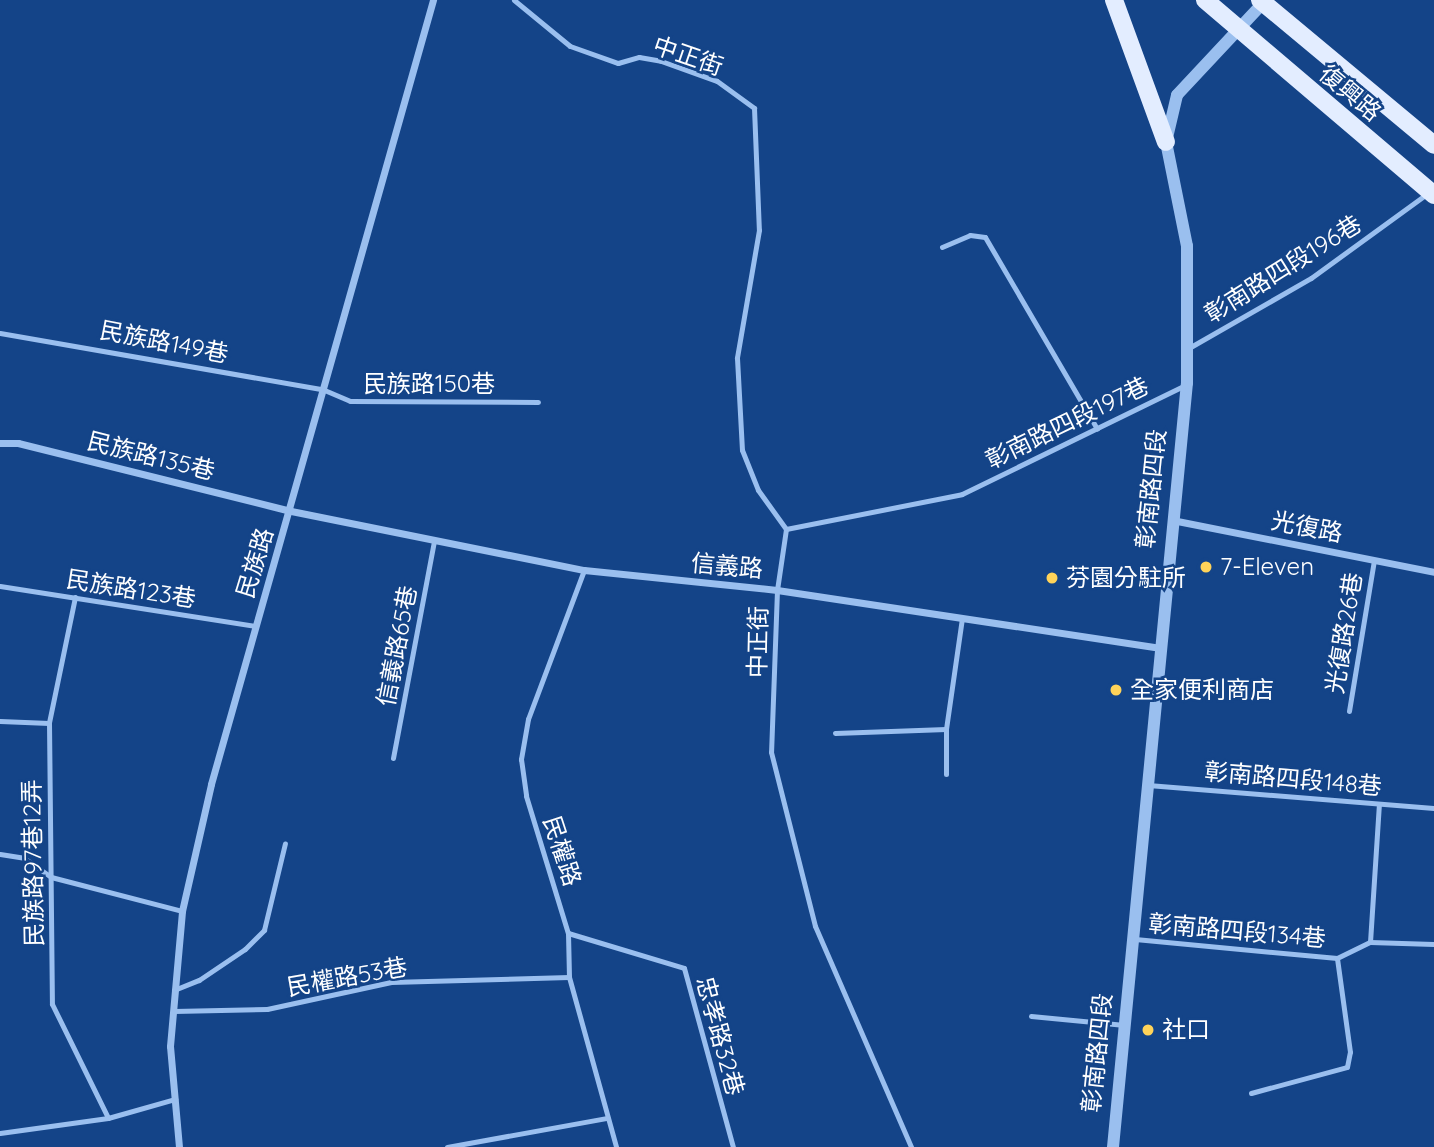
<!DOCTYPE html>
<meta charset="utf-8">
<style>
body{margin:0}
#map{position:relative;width:1434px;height:1147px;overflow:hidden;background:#144488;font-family:Quicksand,"Noto Sans TC",sans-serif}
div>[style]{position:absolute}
.service>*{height:5px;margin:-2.5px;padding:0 2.5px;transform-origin:2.5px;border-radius:2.5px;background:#9abfef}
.minor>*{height:7px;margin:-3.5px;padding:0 3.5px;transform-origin:3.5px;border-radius:3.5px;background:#9abfef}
.tertiary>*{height:12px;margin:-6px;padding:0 6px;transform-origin:6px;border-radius:6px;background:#9abfef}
.primary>*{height:18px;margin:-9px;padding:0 9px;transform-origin:9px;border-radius:9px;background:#e3edff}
.dots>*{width:19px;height:19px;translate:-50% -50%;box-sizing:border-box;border:4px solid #144488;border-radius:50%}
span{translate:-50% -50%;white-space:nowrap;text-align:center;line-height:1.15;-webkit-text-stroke:5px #144488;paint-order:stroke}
.street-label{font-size:24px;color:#fff}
.poi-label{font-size:24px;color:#fff}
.left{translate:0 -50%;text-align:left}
</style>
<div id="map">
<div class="service">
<div style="left:514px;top:0;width:72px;rotate:39.4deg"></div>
<div style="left:570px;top:46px;width:51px;rotate:19.5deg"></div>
<div style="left:618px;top:63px;width:22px;rotate:-16deg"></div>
<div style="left:639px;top:57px;width:22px;rotate:10deg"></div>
<div style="left:661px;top:61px;width:59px;rotate:19.7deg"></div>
<div style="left:717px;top:81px;width:46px;rotate:36.1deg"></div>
<div style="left:754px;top:108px;width:122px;rotate:87.7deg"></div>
<div style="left:759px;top:230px;width:130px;rotate:99.8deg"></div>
<div style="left:737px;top:358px;width:92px;rotate:86.9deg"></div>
<div style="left:742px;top:450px;width:43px;rotate:68.2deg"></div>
<div style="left:758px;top:490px;width:48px;rotate:54.3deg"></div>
<div style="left:786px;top:529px;width:62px;rotate:98.4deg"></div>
<div style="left:777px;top:590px;width:162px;rotate:92.1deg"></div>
<div style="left:771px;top:752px;width:179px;rotate:75.8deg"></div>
<div style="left:815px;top:926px;width:241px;rotate:66.5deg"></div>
<div style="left:942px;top:247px;width:30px;rotate:-23deg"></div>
<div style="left:970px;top:235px;width:15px;rotate:8deg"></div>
<div style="left:985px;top:237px;width:222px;rotate:59.7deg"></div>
<div style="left:0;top:333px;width:327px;rotate:9.9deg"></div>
<div style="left:322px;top:389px;width:30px;rotate:23deg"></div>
<div style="left:350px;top:401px;width:188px;rotate:0.3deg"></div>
<div style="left:1187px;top:349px;width:143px;rotate:-29.8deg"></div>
<div style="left:1311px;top:278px;width:145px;rotate:-36deg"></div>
<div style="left:786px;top:529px;width:179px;rotate:-11.2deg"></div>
<div style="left:962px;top:494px;width:248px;rotate:-26deg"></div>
<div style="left:584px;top:570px;width:159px;rotate:110.6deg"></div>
<div style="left:528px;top:719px;width:41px;rotate:99.9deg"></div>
<div style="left:521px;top:759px;width:37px;rotate:82deg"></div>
<div style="left:526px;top:796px;width:143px;rotate:73deg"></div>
<div style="left:568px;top:933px;width:44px;rotate:88.7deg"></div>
<div style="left:569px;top:977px;width:176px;rotate:74.5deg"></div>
<div style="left:0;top:586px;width:259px;rotate:8.9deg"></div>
<div style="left:75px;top:597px;width:129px;rotate:101.7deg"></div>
<div style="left:49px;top:723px;width:281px;rotate:89.4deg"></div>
<div style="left:52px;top:1004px;width:127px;rotate:63.8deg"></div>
<div style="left:1349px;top:711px;width:153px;rotate:-80.6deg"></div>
<div style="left:0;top:721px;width:49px;rotate:2.3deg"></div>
<div style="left:835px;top:733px;width:111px;rotate:-2.1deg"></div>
<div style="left:393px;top:758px;width:222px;rotate:-79.3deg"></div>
<div style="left:946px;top:774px;width:45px;rotate:-90deg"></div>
<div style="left:946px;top:729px;width:112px;rotate:-81.8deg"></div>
<div style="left:1148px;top:785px;width:287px;rotate:4.6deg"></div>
<div style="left:0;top:854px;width:24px;rotate:9deg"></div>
<div style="left:24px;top:858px;width:33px;rotate:35deg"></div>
<div style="left:51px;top:877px;width:135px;rotate:14.5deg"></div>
<div style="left:568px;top:933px;width:121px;rotate:16.8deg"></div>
<div style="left:684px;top:968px;width:186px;rotate:74.7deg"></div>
<div style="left:1135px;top:939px;width:203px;rotate:5.4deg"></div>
<div style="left:1370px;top:942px;width:138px;rotate:-86.3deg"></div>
<div style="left:1337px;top:958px;width:37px;rotate:-26deg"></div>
<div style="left:1370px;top:942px;width:64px;rotate:1.8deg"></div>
<div style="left:174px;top:990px;width:27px;rotate:-22deg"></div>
<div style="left:199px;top:980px;width:55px;rotate:-34deg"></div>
<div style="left:245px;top:949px;width:27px;rotate:-45deg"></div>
<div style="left:264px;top:930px;width:89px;rotate:-76.4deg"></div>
<div style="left:174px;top:1011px;width:93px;rotate:-1.2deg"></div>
<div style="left:267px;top:1009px;width:127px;rotate:-12.3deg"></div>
<div style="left:391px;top:982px;width:178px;rotate:-1.6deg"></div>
<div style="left:1031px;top:1016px;width:94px;rotate:5.5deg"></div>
<div style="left:1251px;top:1093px;width:99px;rotate:-15.2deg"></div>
<div style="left:1347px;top:1067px;width:15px;rotate:-79deg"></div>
<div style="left:1350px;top:1052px;width:95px;rotate:-97.9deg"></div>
<div style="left:0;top:1133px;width:109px;rotate:-7.9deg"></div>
<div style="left:108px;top:1118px;width:70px;rotate:-15.8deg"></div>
<div style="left:447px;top:1147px;width:163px;rotate:-10.3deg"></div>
</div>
<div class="minor">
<div style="left:0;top:443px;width:18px"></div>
<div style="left:18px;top:443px;width:281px;rotate:14deg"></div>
<div style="left:291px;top:511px;width:299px;rotate:11.4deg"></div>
<div style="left:584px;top:570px;width:194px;rotate:5.9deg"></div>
<div style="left:777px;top:590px;width:388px;rotate:8.6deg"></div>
<div style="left:1172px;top:520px;width:267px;rotate:11.2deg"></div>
<div style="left:179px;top:1147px;width:101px;rotate:-95.1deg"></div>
<div style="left:170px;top:1046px;width:136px;rotate:-84.9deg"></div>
<div style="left:182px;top:911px;width:130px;rotate:-77.1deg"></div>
<div style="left:211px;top:784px;width:815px;rotate:-74.19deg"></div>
</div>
<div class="tertiary">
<div style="left:1113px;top:1147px;width:768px;rotate:-84.47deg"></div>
<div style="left:1187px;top:383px;width:137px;rotate:-90deg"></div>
<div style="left:1187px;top:246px;width:106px;rotate:-101.4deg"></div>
<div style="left:1166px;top:142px;width:48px;rotate:-76.8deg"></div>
<div style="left:1177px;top:95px;width:126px;rotate:-46.9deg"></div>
</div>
<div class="primary">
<div style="left:1114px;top:0;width:151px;rotate:69.9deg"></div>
<div style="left:1205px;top:0;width:301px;rotate:40.4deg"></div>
<div style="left:1260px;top:0;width:226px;rotate:39.8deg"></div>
</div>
<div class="dots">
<div style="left:1206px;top:567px;background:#ffd359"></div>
<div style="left:1052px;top:578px;background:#ffd359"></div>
<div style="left:1116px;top:690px;background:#ffd359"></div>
<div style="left:1148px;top:1030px;background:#ffd359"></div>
</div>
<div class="street-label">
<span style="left:688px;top:56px;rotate:19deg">中正街</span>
<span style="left:1350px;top:93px;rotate:40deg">復興路</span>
<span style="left:1283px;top:269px;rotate:-32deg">彰南路四段196巷</span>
<span style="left:164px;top:342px;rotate:11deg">民族路149巷</span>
<span style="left:429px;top:384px">民族路150巷</span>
<span style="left:1067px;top:423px;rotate:-26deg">彰南路四段197巷</span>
<span style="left:151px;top:456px;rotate:14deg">民族路135巷</span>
<span style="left:1151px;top:489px;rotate:-84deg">彰南路四段</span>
<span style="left:1307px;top:527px;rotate:11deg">光復路</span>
<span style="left:255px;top:563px;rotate:-73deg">民族路</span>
<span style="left:727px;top:566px;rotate:5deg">信義路</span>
<span style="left:131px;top:589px;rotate:9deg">民族路123巷</span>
<span style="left:1344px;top:633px;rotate:-81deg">光復路26巷</span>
<span style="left:758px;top:642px;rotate:-89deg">中正街</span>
<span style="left:397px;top:646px;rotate:-79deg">信義路65巷</span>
<span style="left:1293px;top:779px;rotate:5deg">彰南路四段148巷</span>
<span style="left:562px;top:851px;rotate:72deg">民權路</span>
<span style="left:33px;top:863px;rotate:-91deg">民族路97巷12弄</span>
<span style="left:1237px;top:931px;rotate:5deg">彰南路四段134巷</span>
<span style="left:347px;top:977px;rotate:-10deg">民權路53巷</span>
<span style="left:720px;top:1036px;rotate:75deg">忠孝路32巷</span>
<span style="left:1097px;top:1053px;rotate:-84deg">彰南路四段</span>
</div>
<div class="poi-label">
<span class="left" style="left:1220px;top:567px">7-Eleven</span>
<span class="left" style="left:1066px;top:578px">芬園分駐所</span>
<span class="left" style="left:1130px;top:690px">全家便利商店</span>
<span class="left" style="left:1162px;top:1030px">社口</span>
</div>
</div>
